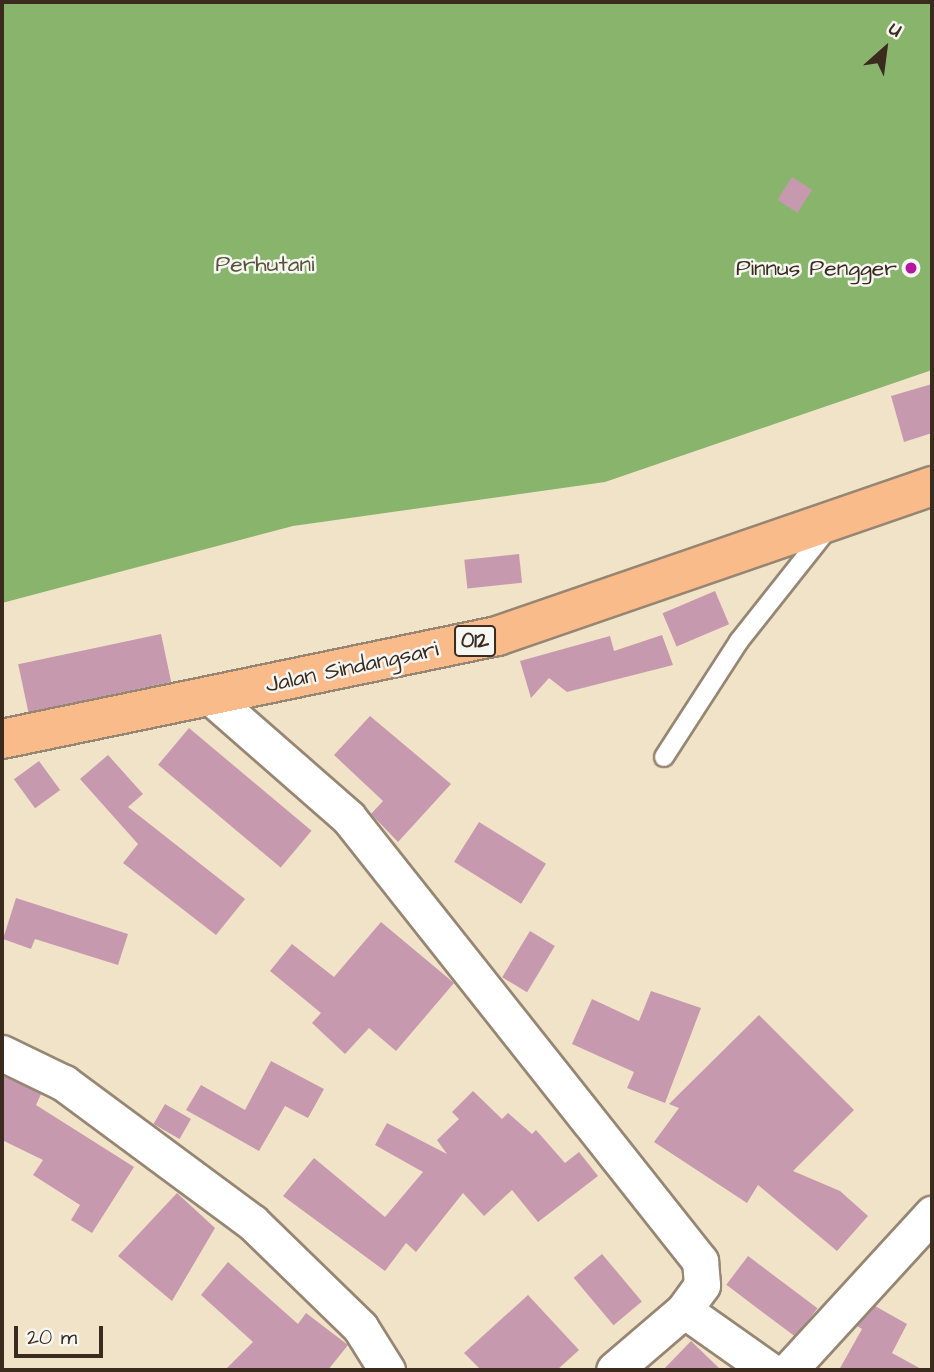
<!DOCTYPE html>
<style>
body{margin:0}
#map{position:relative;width:934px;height:1372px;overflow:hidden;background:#f0e3c8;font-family:"Architects Daughter",sans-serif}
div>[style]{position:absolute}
.forest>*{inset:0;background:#88b46c}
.building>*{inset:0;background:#c799af;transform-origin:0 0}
.roads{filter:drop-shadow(2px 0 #968673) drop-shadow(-2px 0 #968673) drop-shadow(0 2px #968673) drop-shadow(0 -2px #968673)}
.lane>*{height:18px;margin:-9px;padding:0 9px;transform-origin:9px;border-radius:9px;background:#fff}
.street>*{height:35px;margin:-17.5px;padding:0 17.5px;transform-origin:17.5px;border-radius:17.5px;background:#fff}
.primary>*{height:38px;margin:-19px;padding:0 19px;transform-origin:19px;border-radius:19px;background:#fabb8b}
.dots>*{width:19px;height:19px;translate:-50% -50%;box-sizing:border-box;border:4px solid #f6f6f2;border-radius:50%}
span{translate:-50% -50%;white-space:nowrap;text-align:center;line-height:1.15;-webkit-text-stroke:5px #f6f6f2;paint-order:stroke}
.shield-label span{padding:2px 5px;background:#f6f6f2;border:2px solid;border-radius:5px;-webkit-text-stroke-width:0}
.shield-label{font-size:21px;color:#3b2a1e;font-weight:700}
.park-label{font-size:23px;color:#575436}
.poi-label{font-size:23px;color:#3b2a1e}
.right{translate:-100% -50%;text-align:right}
.street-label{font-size:23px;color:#3b2a1e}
.frame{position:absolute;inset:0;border:4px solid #3b2a1e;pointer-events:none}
.north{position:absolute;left:850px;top:14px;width:70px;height:70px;-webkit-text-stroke:5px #f6f6f2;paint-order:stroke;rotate:28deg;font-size:19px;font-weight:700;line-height:28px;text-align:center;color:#3b2a1e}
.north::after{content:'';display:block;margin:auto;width:24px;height:32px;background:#3b2a1e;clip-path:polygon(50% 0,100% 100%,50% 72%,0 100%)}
.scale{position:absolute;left:14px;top:1326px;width:89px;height:32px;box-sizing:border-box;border:4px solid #3b2a1e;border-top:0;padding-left:9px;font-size:21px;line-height:24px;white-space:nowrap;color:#3b2a1e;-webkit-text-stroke:5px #f6f6f2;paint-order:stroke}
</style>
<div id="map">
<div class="forest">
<div style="clip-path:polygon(2px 2px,932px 2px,932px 370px,605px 482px,293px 526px,2px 603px)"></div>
</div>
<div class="building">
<div style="left:792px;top:177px;width:24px;height:27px;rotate:33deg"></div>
<div style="clip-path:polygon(932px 384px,932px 433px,904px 442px,891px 396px)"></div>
<div style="left:519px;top:554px;width:29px;height:55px;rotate:84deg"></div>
<div style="left:715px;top:591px;width:36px;height:57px;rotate:67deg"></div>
<div style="left:161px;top:634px;width:49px;height:146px;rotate:78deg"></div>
<div style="clip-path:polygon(662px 635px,673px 665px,567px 692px,549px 678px,531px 698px,520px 661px,610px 636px,614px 651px)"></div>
<div style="clip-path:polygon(370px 716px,451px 784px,398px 842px,371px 814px,383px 801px,334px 755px)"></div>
<div style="left:189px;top:728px;width:160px;height:48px;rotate:40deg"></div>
<div style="clip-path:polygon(108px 755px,143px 794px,128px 807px,245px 899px,216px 935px,123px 863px,138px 844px,80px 779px)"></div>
<div style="left:39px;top:761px;width:36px;height:31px;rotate:54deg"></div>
<div style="left:479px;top:822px;width:79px;height:47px;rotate:32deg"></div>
<div style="clip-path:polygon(16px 898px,128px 934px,118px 965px,35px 939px,31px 949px,3px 939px)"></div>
<div style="clip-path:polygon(381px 922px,454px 983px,396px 1051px,369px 1028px,345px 1054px,312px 1023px,321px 1013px,270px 971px,292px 944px,334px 977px)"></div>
<div style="left:530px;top:931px;width:29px;height:54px;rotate:31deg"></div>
<div style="clip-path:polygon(651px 991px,701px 1008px,665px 1103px,627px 1088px,634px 1072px,572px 1044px,592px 999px,639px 1021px)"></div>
<div style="clip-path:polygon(759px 1015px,854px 1110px,793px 1171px,840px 1191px,868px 1216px,837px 1251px,758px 1185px,747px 1203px,654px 1142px,679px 1108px,669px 1104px)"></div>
<div style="clip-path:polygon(271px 1061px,324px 1089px,308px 1118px,285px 1106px,259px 1151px,186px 1110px,201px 1085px,245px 1110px)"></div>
<div style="clip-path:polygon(2px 1075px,41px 1094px,36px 1105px,134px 1167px,92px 1233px,71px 1220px,80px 1205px,33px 1175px,43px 1160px,2px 1140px)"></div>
<div style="clip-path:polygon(473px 1091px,502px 1119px,508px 1113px,532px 1134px,536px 1130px,565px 1163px,579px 1152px,598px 1176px,538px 1222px,512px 1190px,484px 1216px,463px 1193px,416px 1252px,406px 1243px,385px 1271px,283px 1196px,314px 1158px,385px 1217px,423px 1172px,375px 1145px,387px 1123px,447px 1154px,437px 1140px,459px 1119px,452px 1112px)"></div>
<div style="left:165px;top:1104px;width:30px;height:23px;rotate:30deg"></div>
<div style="clip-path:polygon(177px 1193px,215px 1228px,172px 1301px,118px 1256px)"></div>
<div style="left:602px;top:1254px;width:62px;height:37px;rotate:50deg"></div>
<div style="left:748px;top:1256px;width:87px;height:36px;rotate:37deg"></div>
<div style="clip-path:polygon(228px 1262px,298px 1324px,306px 1313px,348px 1345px,328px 1370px,225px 1370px,253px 1342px,201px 1295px)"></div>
<div style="clip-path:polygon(528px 1295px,579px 1350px,557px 1370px,481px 1370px,464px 1353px)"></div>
<div style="clip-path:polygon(875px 1306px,907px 1324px,892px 1353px,923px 1370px,839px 1370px,862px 1329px,857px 1326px)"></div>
<div style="clip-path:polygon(691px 1341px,721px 1370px,663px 1370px)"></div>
</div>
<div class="roads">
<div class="lane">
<div style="left:664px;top:757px;width:138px;rotate:-57.1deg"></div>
<div style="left:739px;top:641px;width:142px;rotate:-51.6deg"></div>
</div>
<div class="street">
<div style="left:212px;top:698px;width:181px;rotate:41.2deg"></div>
<div style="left:348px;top:817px;width:567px;rotate:51.59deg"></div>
<div style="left:700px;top:1261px;width:24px;rotate:85deg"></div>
<div style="left:702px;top:1285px;width:31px;rotate:126deg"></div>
<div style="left:684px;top:1310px;width:92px;rotate:139.4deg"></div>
<div style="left:2px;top:1053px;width:69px;rotate:25.8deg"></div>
<div style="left:64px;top:1083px;width:234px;rotate:36.5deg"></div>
<div style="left:252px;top:1222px;width:151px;rotate:44.2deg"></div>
<div style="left:360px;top:1327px;width:51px;rotate:57.9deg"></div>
<div style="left:684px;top:1310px;width:104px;rotate:35.2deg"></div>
<div style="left:789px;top:1370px;width:212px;rotate:-47.5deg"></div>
</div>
<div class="primary">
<div style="left:2px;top:739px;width:506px;rotate:-11.75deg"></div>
<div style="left:497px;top:636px;width:460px;rotate:-19deg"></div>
</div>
</div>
<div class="dots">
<div style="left:911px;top:268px;background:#b5179e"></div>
</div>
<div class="shield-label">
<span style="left:475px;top:641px">012</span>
</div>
<div class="park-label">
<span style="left:265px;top:264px">Perhutani</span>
</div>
<div class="poi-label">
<span class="right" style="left:897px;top:268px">Pinnus Pengger</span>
</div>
<div class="street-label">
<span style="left:352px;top:667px;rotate:-12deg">Jalan Sindangsari</span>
</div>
<div class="frame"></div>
<div class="north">U</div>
<div class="scale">20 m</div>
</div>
